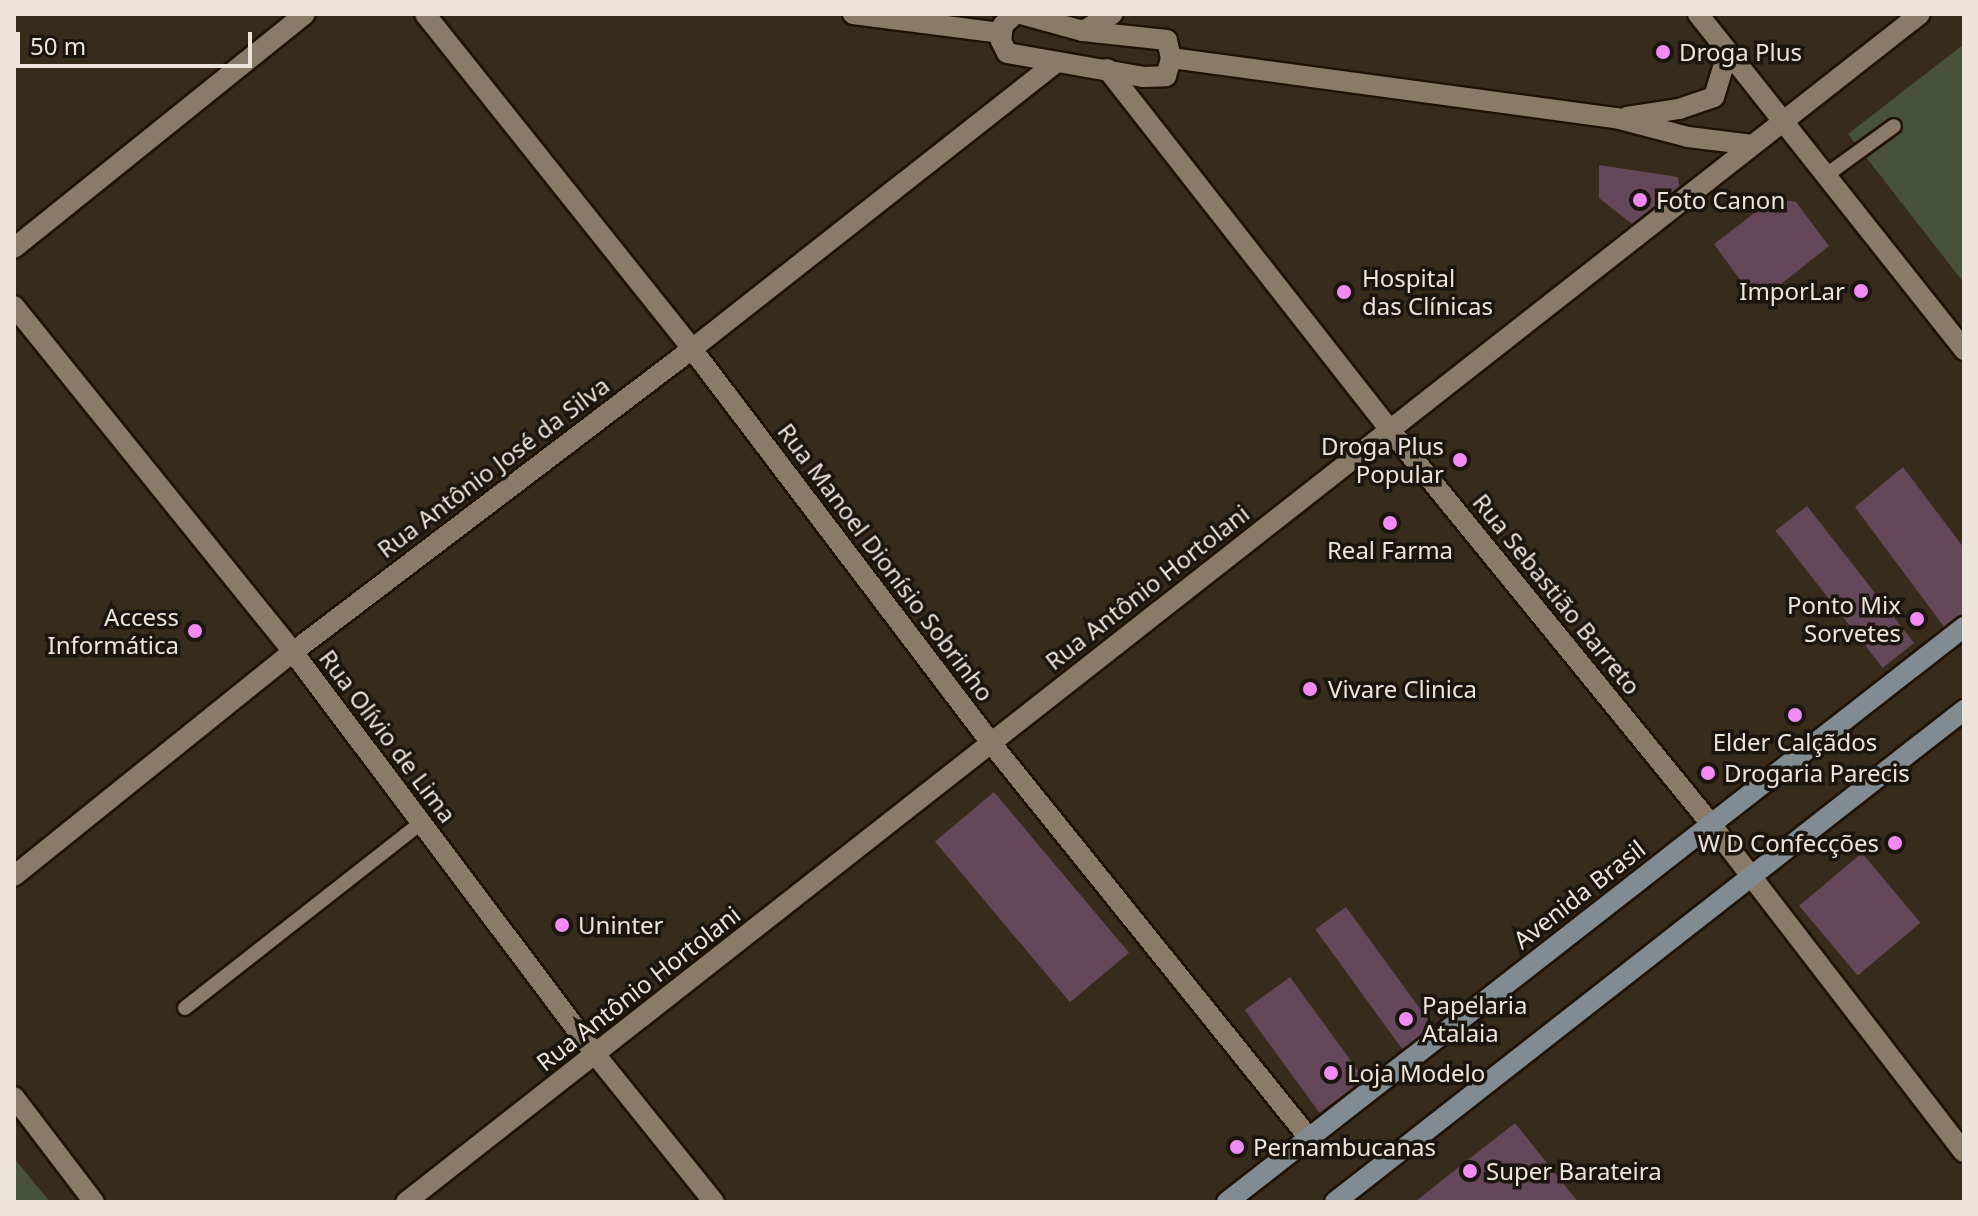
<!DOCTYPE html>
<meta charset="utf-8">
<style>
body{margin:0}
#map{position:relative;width:1978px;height:1216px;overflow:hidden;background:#372b1b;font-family:"Noto Sans",sans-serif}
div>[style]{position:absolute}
.green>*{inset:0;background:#485139}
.building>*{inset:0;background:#65475a;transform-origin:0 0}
.roads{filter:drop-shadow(2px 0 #1f1305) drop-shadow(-2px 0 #1f1305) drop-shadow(0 2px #1f1305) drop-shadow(0 -2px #1f1305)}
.lane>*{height:14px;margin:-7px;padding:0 7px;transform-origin:7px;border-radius:7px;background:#8a7b69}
.street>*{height:20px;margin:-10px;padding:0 10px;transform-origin:10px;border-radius:10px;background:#8a7b69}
.secondary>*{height:20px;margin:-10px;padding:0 10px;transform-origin:10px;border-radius:10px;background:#808c92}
.dots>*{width:22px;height:22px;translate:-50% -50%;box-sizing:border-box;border:4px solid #1a150e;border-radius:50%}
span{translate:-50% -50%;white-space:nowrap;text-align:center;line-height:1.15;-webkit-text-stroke:7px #1a150e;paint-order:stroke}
.poi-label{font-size:24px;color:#ede4db}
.left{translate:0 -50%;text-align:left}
.right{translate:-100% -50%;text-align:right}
.street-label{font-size:24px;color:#ede4db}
.frame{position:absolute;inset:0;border:16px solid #ede4db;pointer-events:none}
.scale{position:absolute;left:16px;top:32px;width:236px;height:36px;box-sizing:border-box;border:4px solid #ede4db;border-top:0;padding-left:10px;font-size:24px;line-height:28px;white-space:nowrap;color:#ede4db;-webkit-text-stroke:6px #1a150e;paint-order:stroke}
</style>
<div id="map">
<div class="green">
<div style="clip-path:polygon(1964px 44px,1964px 283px,1848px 134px)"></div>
<div style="clip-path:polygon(14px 1158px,50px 1202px,14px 1202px)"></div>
</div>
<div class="building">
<div style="clip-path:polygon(1599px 165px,1678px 177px,1680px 192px,1641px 231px,1599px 198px)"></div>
<div style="clip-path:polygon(1774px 198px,1796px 202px,1829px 246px,1757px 303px,1714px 244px)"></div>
<div style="clip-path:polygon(1903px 467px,1964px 548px,1964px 612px,1945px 628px,1855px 507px)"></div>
<div style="left:1807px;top:506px;width:174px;height:40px;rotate:52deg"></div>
<div style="left:994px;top:792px;width:210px;height:77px;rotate:50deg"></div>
<div style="left:1862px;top:853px;width:91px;height:82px;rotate:50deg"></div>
<div style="left:1346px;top:907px;width:152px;height:38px;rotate:54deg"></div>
<div style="left:1290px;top:977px;width:127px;height:56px;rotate:54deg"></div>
<div style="clip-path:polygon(1515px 1123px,1578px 1202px,1415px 1202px,1450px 1174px)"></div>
</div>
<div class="roads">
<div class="lane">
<div style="left:1825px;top:176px;width:85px;rotate:-35.9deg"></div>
<div style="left:185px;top:1008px;width:300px;rotate:-38.1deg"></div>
</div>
<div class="street">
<div style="left:425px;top:14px;width:428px;rotate:51.4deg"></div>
<div style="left:692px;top:349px;width:495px;rotate:52.8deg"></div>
<div style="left:991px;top:743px;width:507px;rotate:51.16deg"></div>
<div style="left:853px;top:14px;width:150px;rotate:7.3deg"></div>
<div style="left:1015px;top:14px;width:16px;rotate:137deg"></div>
<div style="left:1003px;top:25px;width:16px;rotate:97deg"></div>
<div style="left:1001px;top:41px;width:13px;rotate:63deg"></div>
<div style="left:1007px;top:53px;width:138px;rotate:10deg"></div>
<div style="left:1143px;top:77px;width:23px;rotate:-2deg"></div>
<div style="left:1166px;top:76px;width:19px;rotate:-74deg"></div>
<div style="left:1171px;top:58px;width:18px;rotate:-103deg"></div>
<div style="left:1167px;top:40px;width:84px;rotate:-173.9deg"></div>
<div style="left:1083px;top:31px;width:64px;rotate:-164.7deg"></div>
<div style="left:1698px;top:14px;width:429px;rotate:51.6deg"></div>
<div style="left:1083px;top:31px;width:34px;rotate:-30deg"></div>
<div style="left:1171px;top:58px;width:449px;rotate:7.7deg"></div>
<div style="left:1616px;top:118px;width:74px;rotate:14.8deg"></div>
<div style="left:1688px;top:137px;width:65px;rotate:7deg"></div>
<div style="left:1107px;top:69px;width:459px;rotate:51.9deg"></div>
<div style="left:1390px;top:430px;width:508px;rotate:50.83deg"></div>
<div style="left:1711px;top:824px;width:414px;rotate:52.4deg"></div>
<div style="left:1627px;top:117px;width:53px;rotate:-8.7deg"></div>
<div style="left:1679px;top:109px;width:37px;rotate:-19deg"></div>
<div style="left:1714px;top:97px;width:39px;rotate:-73deg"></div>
<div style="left:1725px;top:60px;width:16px;rotate:-105deg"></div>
<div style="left:14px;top:248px;width:373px;rotate:-38.8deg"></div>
<div style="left:14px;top:306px;width:444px;rotate:51.1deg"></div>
<div style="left:293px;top:652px;width:503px;rotate:53.08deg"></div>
<div style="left:595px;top:1054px;width:190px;rotate:51.2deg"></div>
<div style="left:14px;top:876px;width:358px;rotate:-38.8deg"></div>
<div style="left:293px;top:652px;width:501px;rotate:-37.21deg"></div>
<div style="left:692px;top:349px;width:464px;rotate:-38.2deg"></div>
<div style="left:14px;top:1097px;width:132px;rotate:52.7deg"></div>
<div style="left:406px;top:1202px;width:1924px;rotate:-38.12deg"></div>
</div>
<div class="secondary">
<div style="left:1227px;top:1202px;width:935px;rotate:-37.96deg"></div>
<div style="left:1335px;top:1202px;width:799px;rotate:-38.03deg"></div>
</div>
</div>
<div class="dots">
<div style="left:1663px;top:52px;background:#f18af4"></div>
<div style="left:1640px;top:200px;background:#f18af4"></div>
<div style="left:1861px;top:291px;background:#f18af4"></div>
<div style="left:1344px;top:292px;background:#f18af4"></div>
<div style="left:1460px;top:460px;background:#f18af4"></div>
<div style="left:1390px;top:523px;background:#f18af4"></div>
<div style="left:1917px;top:619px;background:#f18af4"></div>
<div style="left:195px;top:631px;background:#f18af4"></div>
<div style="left:1310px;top:689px;background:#f18af4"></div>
<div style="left:1795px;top:715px;background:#f18af4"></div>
<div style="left:1708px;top:773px;background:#f18af4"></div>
<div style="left:1895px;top:843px;background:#f18af4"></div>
<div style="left:562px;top:925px;background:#f18af4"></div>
<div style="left:1406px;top:1019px;background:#f18af4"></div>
<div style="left:1331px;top:1073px;background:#f18af4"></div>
<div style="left:1237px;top:1147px;background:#f18af4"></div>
<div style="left:1470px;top:1171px;background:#f18af4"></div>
</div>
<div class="poi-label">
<span class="left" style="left:1679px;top:52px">Droga Plus</span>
<span class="left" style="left:1656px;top:200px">Foto Canon</span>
<span class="left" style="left:1362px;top:292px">Hospital<br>das Clínicas</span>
<span class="right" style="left:1845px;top:291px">ImporLar</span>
<span class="right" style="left:1444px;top:460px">Droga Plus<br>Popular</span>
<span style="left:1390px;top:550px">Real Farma</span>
<span class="right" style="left:1901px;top:619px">Ponto Mix<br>Sorvetes</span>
<span class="right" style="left:179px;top:631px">Access<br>Informática</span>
<span class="left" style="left:1328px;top:689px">Vivare Clinica</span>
<span style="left:1795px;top:742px">Elder Calçãdos</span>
<span class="left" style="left:1724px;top:773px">Drogaria Parecis</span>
<span class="right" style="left:1879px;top:843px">W D Confecções</span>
<span class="left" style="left:578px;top:925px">Uninter</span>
<span class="left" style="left:1422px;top:1019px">Papelaria<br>Atalaia</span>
<span class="left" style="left:1347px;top:1073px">Loja Modelo</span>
<span class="left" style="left:1253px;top:1147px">Pernambucanas</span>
<span class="left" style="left:1486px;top:1171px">Super Barateira</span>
</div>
<div class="street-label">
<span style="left:493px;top:467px;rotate:-37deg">Rua Antônio José da Silva</span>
<span style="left:886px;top:562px;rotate:53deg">Rua Manoel Dionísio Sobrinho</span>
<span style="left:1147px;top:587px;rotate:-38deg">Rua Antônio Hortolani</span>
<span style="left:1557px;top:594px;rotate:51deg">Rua Sebastião Barreto</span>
<span style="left:388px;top:736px;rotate:53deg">Rua Olívio de Lima</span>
<span style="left:1579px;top:894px;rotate:-38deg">Avenida Brasil</span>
<span style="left:638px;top:988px;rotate:-38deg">Rua Antônio Hortolani</span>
</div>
<div class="frame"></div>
<div class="scale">50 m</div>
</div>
